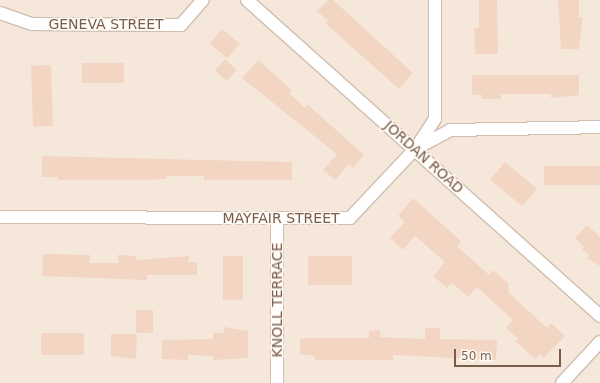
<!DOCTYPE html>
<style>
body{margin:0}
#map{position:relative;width:600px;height:383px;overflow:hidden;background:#fdf6ec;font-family:"DejaVu Sans",sans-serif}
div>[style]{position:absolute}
.residential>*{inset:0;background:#f5e8da;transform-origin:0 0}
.building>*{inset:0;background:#f3d5c3;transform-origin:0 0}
.roads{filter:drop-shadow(1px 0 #d1beb0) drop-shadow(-1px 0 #d1beb0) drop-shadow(0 1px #d1beb0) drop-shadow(0 -1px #d1beb0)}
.street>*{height:12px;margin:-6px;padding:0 6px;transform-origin:6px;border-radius:6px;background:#fff}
span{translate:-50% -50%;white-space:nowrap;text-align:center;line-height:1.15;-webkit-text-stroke:3px #fffaf3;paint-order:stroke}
.street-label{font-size:14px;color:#7a5c4d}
.scale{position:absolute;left:454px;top:349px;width:107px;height:18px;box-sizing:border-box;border:2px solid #7a5c4d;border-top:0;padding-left:5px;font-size:12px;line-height:14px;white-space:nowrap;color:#7a5c4d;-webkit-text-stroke:3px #fffaf3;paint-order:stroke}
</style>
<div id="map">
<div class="residential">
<div style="left:0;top:0;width:600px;height:383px"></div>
</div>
<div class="building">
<div style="clip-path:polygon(328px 0,333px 0,413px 73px,399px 89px,326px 24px,328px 21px,317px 11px)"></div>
<div style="clip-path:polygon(479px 0,497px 0,498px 54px,475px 54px,474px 28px,479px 28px)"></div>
<div style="clip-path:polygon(558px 0,579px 0,579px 17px,583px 17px,579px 49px,561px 49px)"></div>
<div style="left:222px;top:29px;width:23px;height:19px;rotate:40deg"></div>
<div style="left:225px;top:59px;width:16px;height:15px;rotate:43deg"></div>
<div style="clip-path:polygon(258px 60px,292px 90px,289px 93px,305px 108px,308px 105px,364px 155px,353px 168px,349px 164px,335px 180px,323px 170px,337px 154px,242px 78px)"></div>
<div style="left:82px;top:63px;width:42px;height:20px"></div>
<div style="left:51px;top:65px;width:61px;height:20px;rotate:88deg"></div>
<div style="clip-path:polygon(472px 75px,579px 75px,579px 95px,551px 98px,551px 94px,501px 94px,501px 99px,482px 99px,482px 95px,472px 95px)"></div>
<div style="clip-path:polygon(42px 156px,292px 162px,292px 180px,204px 180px,204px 176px,166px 176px,166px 179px,146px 180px,58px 180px,58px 177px,42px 177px)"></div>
<div style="left:505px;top:162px;width:42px;height:23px;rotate:40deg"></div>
<div style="left:544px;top:166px;width:56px;height:19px"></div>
<div style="clip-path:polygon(413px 198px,461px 241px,457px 246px,489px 275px,493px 270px,508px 283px,509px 293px,547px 328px,551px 323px,565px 336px,544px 358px,540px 354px,535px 359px,514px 340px,519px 340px,506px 328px,513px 320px,477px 287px,468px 297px,452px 283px,447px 288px,433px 276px,445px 262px,415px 236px,403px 250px,390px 238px,405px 222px,398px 216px)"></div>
<div style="clip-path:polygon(587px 225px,600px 237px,600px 266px,586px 258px,589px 255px,582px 249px,584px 247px,575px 238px)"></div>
<div style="clip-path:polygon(43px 254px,90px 255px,90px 263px,118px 263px,118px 255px,136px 256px,136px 260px,189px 256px,188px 262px,197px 262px,197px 275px,147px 275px,147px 280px,42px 276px)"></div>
<div style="left:223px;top:256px;width:20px;height:44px"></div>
<div style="left:308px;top:256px;width:44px;height:29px"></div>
<div style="left:136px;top:310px;width:17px;height:23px"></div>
<div style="clip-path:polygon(224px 327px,248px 331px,248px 358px,213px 360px,213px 356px,188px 355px,188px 360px,162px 359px,162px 340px,213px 339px,213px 333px,224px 333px)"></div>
<div style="clip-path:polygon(425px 328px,440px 328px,440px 339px,497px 340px,496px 360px,393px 355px,393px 360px,315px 360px,315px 356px,300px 354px,300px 339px,307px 338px,369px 338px,369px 331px,380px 330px,380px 337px,425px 339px)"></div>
<div style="left:41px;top:333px;width:43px;height:22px"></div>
<div style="clip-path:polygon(111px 334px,137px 334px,136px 359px,111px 356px)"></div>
</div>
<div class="roads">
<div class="street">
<div style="left:247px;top:0;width:474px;rotate:41.8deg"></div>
<div style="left:0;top:13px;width:34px;rotate:19deg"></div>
<div style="left:32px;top:24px;width:149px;rotate:0.4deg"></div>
<div style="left:181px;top:25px;width:33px;rotate:-49deg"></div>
<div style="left:416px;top:148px;width:35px;rotate:-57deg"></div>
<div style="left:435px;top:119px;width:119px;rotate:-90deg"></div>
<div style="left:0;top:217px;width:350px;rotate:0.2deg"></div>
<div style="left:350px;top:218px;width:95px;rotate:-46.7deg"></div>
<div style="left:415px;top:149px;width:40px;rotate:-28deg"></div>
<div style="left:450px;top:130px;width:150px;rotate:-1.1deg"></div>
<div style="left:277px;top:383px;width:165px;rotate:-90deg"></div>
<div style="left:562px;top:383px;width:56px;rotate:-47.2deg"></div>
</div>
</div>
<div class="street-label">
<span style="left:106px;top:24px">GENEVA STREET</span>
<span style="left:424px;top:157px;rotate:42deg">JORDAN ROAD</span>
<span style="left:281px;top:218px">MAYFAIR STREET</span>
<span style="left:277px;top:300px;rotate:-90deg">KNOLL TERRACE</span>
</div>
<div class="scale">50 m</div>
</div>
